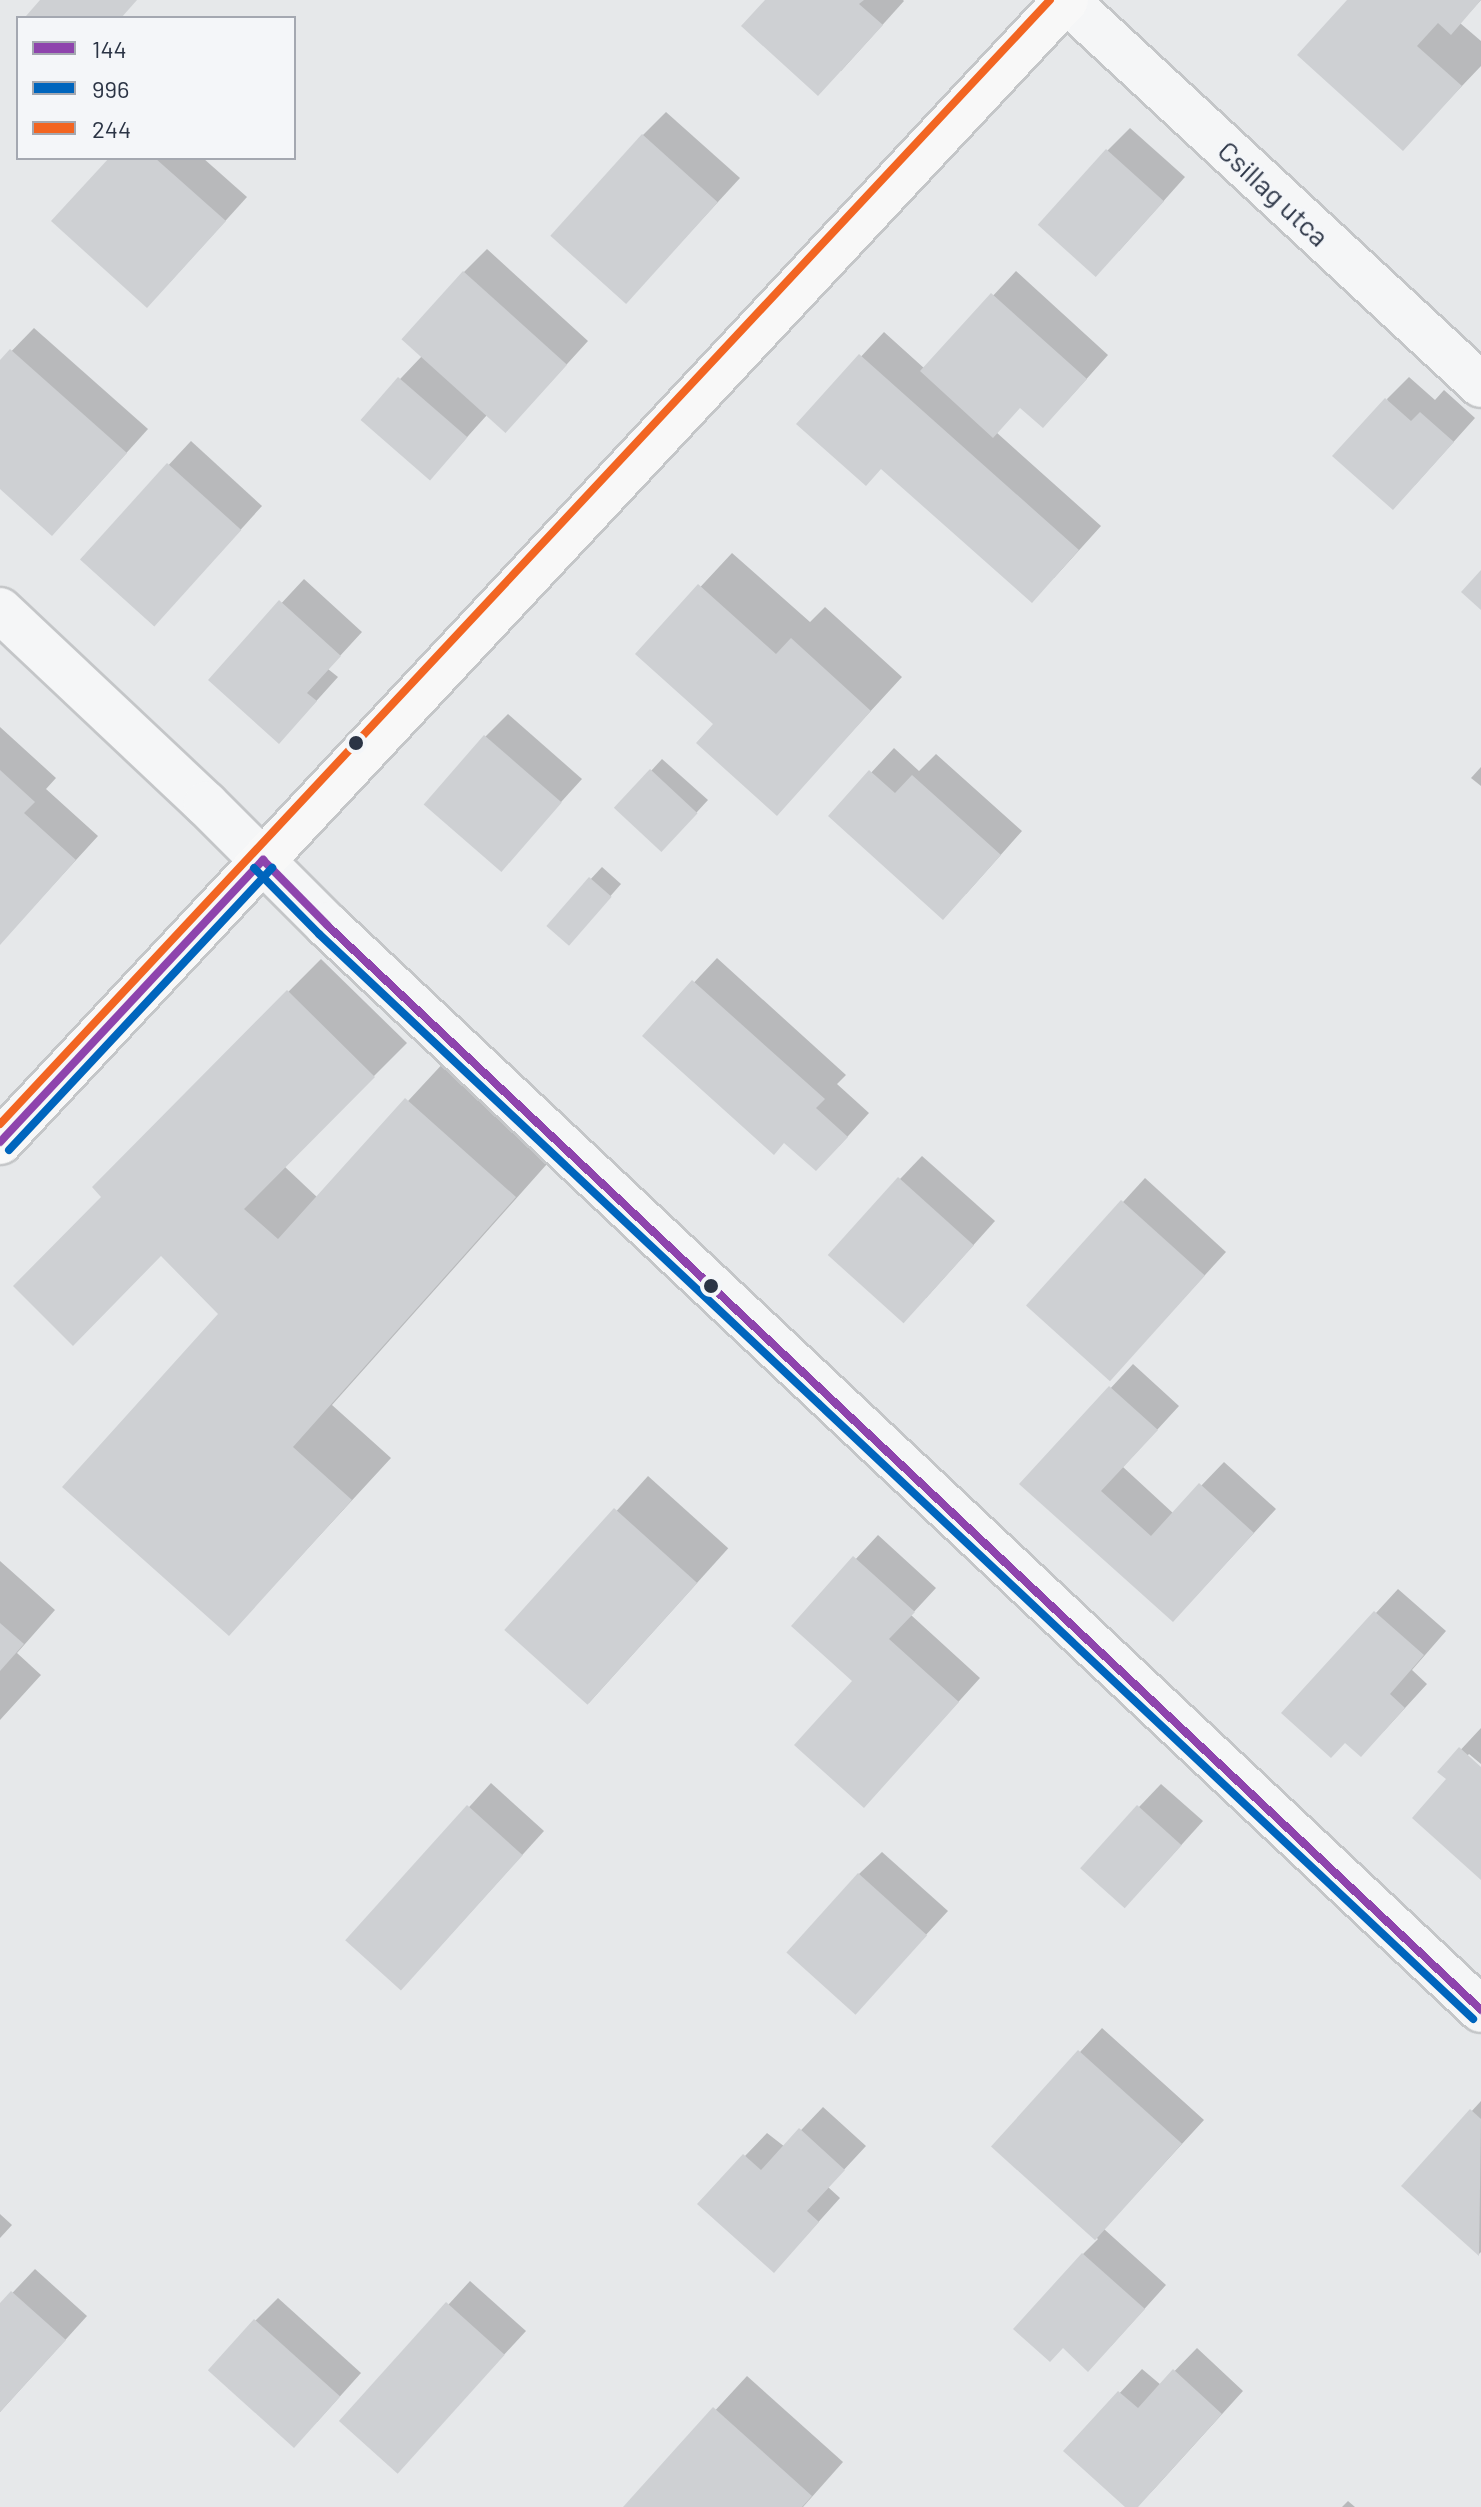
<!DOCTYPE html>
<style>
body{margin:0}
#map{position:relative;width:1481px;height:2507px;overflow:hidden;background:#e6e8ea;font-family:Barlow,sans-serif}
div>[style]{position:absolute}
.shadow>*{inset:0;background:#0003;transform-origin:0 0}
.building>*{inset:0;background:#ced0d3;transform-origin:0 0}
.roads{filter:drop-shadow(2px 0 #c4c6c8) drop-shadow(-2px 0 #c4c6c8) drop-shadow(0 2px #c4c6c8) drop-shadow(0 -2px #c4c6c8)}
.minor>*{height:44px;margin:-22px;padding:0 22px;transform-origin:22px;border-radius:22px;background:#f5f6f7}
.major>*{height:44px;margin:-22px;padding:0 22px;transform-origin:22px;border-radius:22px;background:#f8f8f8}
.bus-1>*{height:8px;margin:-4px;padding:0 4px;transform-origin:4px;border-radius:4px;background:#8e44ad}
.bus-2>*{height:8px;margin:-4px;padding:0 4px;transform-origin:4px;border-radius:4px;background:#0065bd}
.bus-3>*{height:8px;margin:-4px;padding:0 4px;transform-origin:4px;border-radius:4px;background:#f26522}
.dots>*{width:22px;height:22px;translate:-50% -50%;box-sizing:border-box;border:4px solid #f4f6f9;border-radius:50%}
span{translate:-50% -50%;white-space:nowrap;text-align:center;line-height:1.15;-webkit-text-stroke:6px #f4f6f9;paint-order:stroke}
.street-label{font-size:28px;color:#2b3445}
.legend{position:absolute;left:16px;top:16px;width:280px;height:144px;box-sizing:border-box;background:#f4f6f9;border:2px solid #a4a8b1;margin:0;padding:10px 14px;list-style:none;font-size:24px;color:#2b3445}
.legend li{display:flex;align-items:center;gap:16px;height:40px}
.legend b{width:40px;border:2px solid #a4a8b1}
</style>
<div id="map">
<div class="shadow">
<div style="clip-path:polygon(767px 0,903px 0,904px 1px,841px 71px)"></div>
<div style="clip-path:polygon(1350px 0,1481px 0,1460px 23px,1481px 41px,1481px 66px,1403px 148px)"></div>
<div style="clip-path:polygon(666px 112px,740px 178px,626px 302px,643px 135px)"></div>
<div style="clip-path:polygon(1130px 128px,1185px 177px,1119px 251px,1107px 151px)"></div>
<div style="clip-path:polygon(111px 158px,203px 158px,247px 197px,170px 282px)"></div>
<div style="clip-path:polygon(487px 249px,588px 341px,527px 408px,487px 415px,451px 455px,362px 419px,422px 356px,464px 272px)"></div>
<div style="clip-path:polygon(1016px 271px,1108px 355px,1065px 403px,1021px 406px,996px 432px,1101px 526px,1054px 578px,881px 467px,799px 423px,884px 332px,925px 369px)"></div>
<div style="clip-path:polygon(34px 328px,148px 429px,75px 510px,0 486px,0 363px)"></div>
<div style="clip-path:polygon(1409px 377px,1435px 400px,1444px 390px,1475px 418px,1415px 485px,1387px 399px)"></div>
<div style="clip-path:polygon(191px 441px,262px 506px,177px 600px,82px 558px)"></div>
<div style="clip-path:polygon(732px 553px,810px 622px,825px 607px,902px 677px,777px 813px,715px 723px,638px 654px)"></div>
<div style="clip-path:polygon(304px 579px,362px 632px,328px 669px,338px 677px,301px 718px,211px 679px)"></div>
<div style="clip-path:polygon(508px 714px,582px 779px,521px 846px,485px 737px)"></div>
<div style="clip-path:polygon(0 727px,56px 778px,46px 789px,98px 836px,0 943px)"></div>
<div style="clip-path:polygon(894px 748px,919px 771px,936px 754px,1022px 831px,966px 894px,831px 816px)"></div>
<div style="clip-path:polygon(662px 759px,708px 800px,674px 837px,617px 808px)"></div>
<div style="clip-path:polygon(1481px 767px,1481px 786px,1471px 778px)"></div>
<div style="clip-path:polygon(602px 867px,621px 884px,579px 932px,548px 925px)"></div>
<div style="clip-path:polygon(717px 958px,846px 1075px,837px 1084px,869px 1113px,839px 1146px,785px 1141px,644px 1036px)"></div>
<div style="clip-path:polygon(321px 959px,407px 1043px,284px 1166px,318px 1198px,447px 1059px,555px 1155px,332px 1405px,391px 1458px,229px 1634px,221px 1314px,94px 1187px)"></div>
<div style="clip-path:polygon(922px 1156px,995px 1221px,926px 1298px,900px 1179px)"></div>
<div style="clip-path:polygon(1145px 1178px,1226px 1252px,1132px 1355px,1029px 1305px)"></div>
<div style="clip-path:polygon(1133px 1364px,1179px 1406px,1123px 1467px,1174px 1514px,1224px 1462px,1276px 1509px,1195px 1597px,1022px 1484px)"></div>
<div style="left:648px;top:1476px;width:108px;height:208px;rotate:42deg"></div>
<div style="clip-path:polygon(878px 1535px,936px 1588px,911px 1615px,980px 1678px,886px 1782px,855px 1681px,794px 1626px)"></div>
<div style="clip-path:polygon(0 1561px,55px 1610px,17px 1653px,41px 1675px,0 1720px)"></div>
<div style="clip-path:polygon(1398px 1589px,1446px 1631px,1412px 1670px,1427px 1684px,1384px 1731px,1346px 1741px,1284px 1713px)"></div>
<div style="clip-path:polygon(1481px 1728px,1481px 1764px,1469px 1754px,1467px 1756px,1481px 1769px,1481px 1877px,1449px 1779px,1440px 1772px)"></div>
<div style="clip-path:polygon(491px 1783px,544px 1831px,423px 1965px,348px 1940px)"></div>
<div style="clip-path:polygon(1161px 1784px,1203px 1821px,1148px 1882px,1139px 1807px)"></div>
<div style="clip-path:polygon(882px 1852px,948px 1911px,877px 1988px,859px 1874px)"></div>
<div style="clip-path:polygon(1102px 2028px,1204px 2120px,1104px 2229px,1166px 2285px,1111px 2346px,1083px 2254px,1098px 2239px,994px 2146px)"></div>
<div style="clip-path:polygon(1481px 2101px,1481px 2252px,1479px 2254px,1403px 2186px)"></div>
<div style="clip-path:polygon(823px 2107px,866px 2146px,828px 2187px,840px 2198px,796px 2247px,745px 2156px,767px 2133px,785px 2147px)"></div>
<div style="clip-path:polygon(0 2214px,12px 2225px,0 2238px)"></div>
<div style="clip-path:polygon(35px 2269px,87px 2316px,0 2412px,0 2306px)"></div>
<div style="clip-path:polygon(470px 2281px,526px 2331px,419px 2447px,342px 2421px)"></div>
<div style="clip-path:polygon(278px 2298px,361px 2373px,317px 2422px,255px 2321px)"></div>
<div style="clip-path:polygon(1197px 2348px,1243px 2391px,1155px 2488px,1136px 2507px,1128px 2507px,1066px 2451px,1142px 2369px,1161px 2385px)"></div>
<div style="clip-path:polygon(747px 2376px,843px 2462px,803px 2507px,626px 2507px)"></div>
<div style="clip-path:polygon(1348px 2501px,1355px 2507px,1342px 2507px)"></div>
</div>
<div class="building">
<div style="clip-path:polygon(40px 0,137px 0,121px 18px,28px 18px,26px 16px)"></div>
<div style="clip-path:polygon(765px 0,864px 0,859px 4px,883px 25px,818px 96px,741px 26px)"></div>
<div style="clip-path:polygon(1347px 0,1481px 0,1451px 35px,1438px 23px,1417px 46px,1462px 86px,1403px 151px,1297px 55px)"></div>
<div style="left:642px;top:134px;width:102px;height:137px;rotate:42deg"></div>
<div style="left:1106px;top:149px;width:78px;height:102px;rotate:42deg"></div>
<div style="clip-path:polygon(109px 158px,155px 158px,226px 221px,147px 308px,51px 221px)"></div>
<div style="left:463px;top:271px;width:140px;height:92px;rotate:42deg"></div>
<div style="clip-path:polygon(991px 293px,1087px 379px,1043px 428px,1020px 408px,993px 438px,920px 371px)"></div>
<div style="clip-path:polygon(10px 349px,127px 453px,52px 536px,0 489px,0 360px)"></div>
<div style="clip-path:polygon(859px 354px,1079px 550px,1032px 603px,881px 469px,866px 486px,796px 424px)"></div>
<div style="left:398px;top:377px;width:92px;height:57px;rotate:41deg"></div>
<div style="clip-path:polygon(1385px 398px,1411px 421px,1420px 412px,1454px 442px,1393px 510px,1332px 456px)"></div>
<div style="left:167px;top:463px;width:100px;height:130px;rotate:42deg"></div>
<div style="clip-path:polygon(1481px 570px,1481px 610px,1461px 592px)"></div>
<div style="clip-path:polygon(698px 584px,776px 654px,791px 638px,871px 711px,777px 816px,696px 743px,713px 724px,635px 654px)"></div>
<div style="clip-path:polygon(279px 600px,341px 656px,307px 693px,317px 701px,279px 744px,208px 680px)"></div>
<div style="left:484px;top:735px;width:103px;height:92px;rotate:41deg"></div>
<div style="left:650px;top:769px;width:65px;height:53px;rotate:43deg"></div>
<div style="clip-path:polygon(0 770px,35px 802px,24px 813px,76px 860px,0 945px)"></div>
<div style="clip-path:polygon(869px 770px,895px 793px,912px 775px,1001px 855px,943px 920px,828px 816px)"></div>
<div style="left:589px;top:877px;width:30px;height:65px;rotate:41deg"></div>
<div style="clip-path:polygon(692px 980px,825px 1099px,816px 1108px,848px 1137px,816px 1171px,784px 1143px,774px 1155px,642px 1036px)"></div>
<div style="clip-path:polygon(287px 990px,375px 1077px,244px 1209px,278px 1239px,405px 1098px,516px 1197px,293px 1447px,352px 1500px,229px 1636px,62px 1487px,218px 1314px,161px 1256px,73px 1346px,13px 1286px,101px 1197px,92px 1187px)"></div>
<div style="left:898px;top:1177px;width:102px;height:105px;rotate:42deg"></div>
<div style="left:1121px;top:1200px;width:113px;height:142px;rotate:42deg"></div>
<div style="clip-path:polygon(1109px 1386px,1158px 1430px,1101px 1491px,1151px 1536px,1199px 1483px,1254px 1533px,1173px 1622px,1019px 1484px)"></div>
<div style="left:614px;top:1508px;width:112px;height:164px;rotate:42deg"></div>
<div style="clip-path:polygon(853px 1556px,915px 1612px,889px 1639px,959px 1702px,864px 1808px,794px 1745px,852px 1681px,791px 1626px)"></div>
<div style="clip-path:polygon(1374px 1611px,1424px 1655px,1390px 1694px,1405px 1708px,1361px 1757px,1345px 1743px,1331px 1758px,1281px 1713px)"></div>
<div style="clip-path:polygon(0 1623px,24px 1644px,0 1671px)"></div>
<div style="clip-path:polygon(1459px 1747px,1481px 1767px,1481px 1880px,1412px 1818px,1446px 1779px,1437px 1772px)"></div>
<div style="left:467px;top:1805px;width:75px;height:182px;rotate:42deg"></div>
<div style="left:1137px;top:1805px;width:60px;height:85px;rotate:42deg"></div>
<div style="left:858px;top:1873px;width:93px;height:107px;rotate:42deg"></div>
<div style="left:1078px;top:2050px;width:140px;height:130px;rotate:42deg"></div>
<div style="clip-path:polygon(1470px 2109px,1481px 2119px,1479px 2256px,1401px 2186px)"></div>
<div style="clip-path:polygon(799px 2128px,845px 2170px,807px 2211px,819px 2222px,774px 2273px,697px 2204px,743px 2154px,761px 2170px)"></div>
<div style="clip-path:polygon(1082px 2253px,1145px 2309px,1088px 2372px,1063px 2348px,1050px 2362px,1013px 2329px)"></div>
<div style="clip-path:polygon(11px 2291px,66px 2340px,0 2412px,0 2303px)"></div>
<div style="left:446px;top:2302px;width:79px;height:160px;rotate:42deg"></div>
<div style="left:254px;top:2319px;width:116px;height:69px;rotate:42deg"></div>
<div style="clip-path:polygon(1173px 2369px,1222px 2414px,1138px 2507px,1125px 2507px,1063px 2451px,1118px 2391px,1138px 2408px)"></div>
<div style="clip-path:polygon(713px 2407px,812px 2496px,802px 2507px,623px 2507px)"></div>
</div>
<div class="roads">
<div class="minor">
<div style="left:1066px;top:0;width:566px;rotate:42.85deg"></div>
<div style="left:0;top:610px;width:283px;rotate:43.3deg"></div>
<div style="left:206px;top:804px;width:171px;rotate:45deg"></div>
<div style="left:327px;top:925px;width:1584px;rotate:43.23deg"></div>
</div>
<div class="major">
<div style="left:0;top:1142px;width:1562px;rotate:-46.97deg"></div>
</div>
</div>
<div class="bus-1">
<div style="left:263px;top:860px;width:91px;rotate:45.4deg"></div>
<div style="left:327px;top:925px;width:1584px;rotate:43.23deg"></div>
<div style="left:0;top:1142px;width:386px;rotate:-47deg"></div>
</div>
<div class="bus-2">
<div style="left:254px;top:868px;width:93px;rotate:45.4deg"></div>
<div style="left:319px;top:934px;width:1584px;rotate:43.23deg"></div>
<div style="left:9px;top:1150px;width:386px;rotate:-47deg"></div>
</div>
<div class="bus-3">
<div style="left:0;top:1124px;width:1538px;rotate:-46.95deg"></div>
</div>
<div class="dots">
<div style="left:356px;top:743px;background:#2b3445"></div>
<div style="left:711px;top:1286px;background:#2b3445"></div>
</div>
<div class="street-label">
<span style="left:1274px;top:193px;rotate:43deg">Csillag utca</span>
</div>
<ul class="legend">
<li><b style="height:10px;background:#8e44ad"></b>144</li>
<li><b style="height:10px;background:#0065bd"></b>996</li>
<li><b style="height:10px;background:#f26522"></b>244</li>
</ul>
</div>
